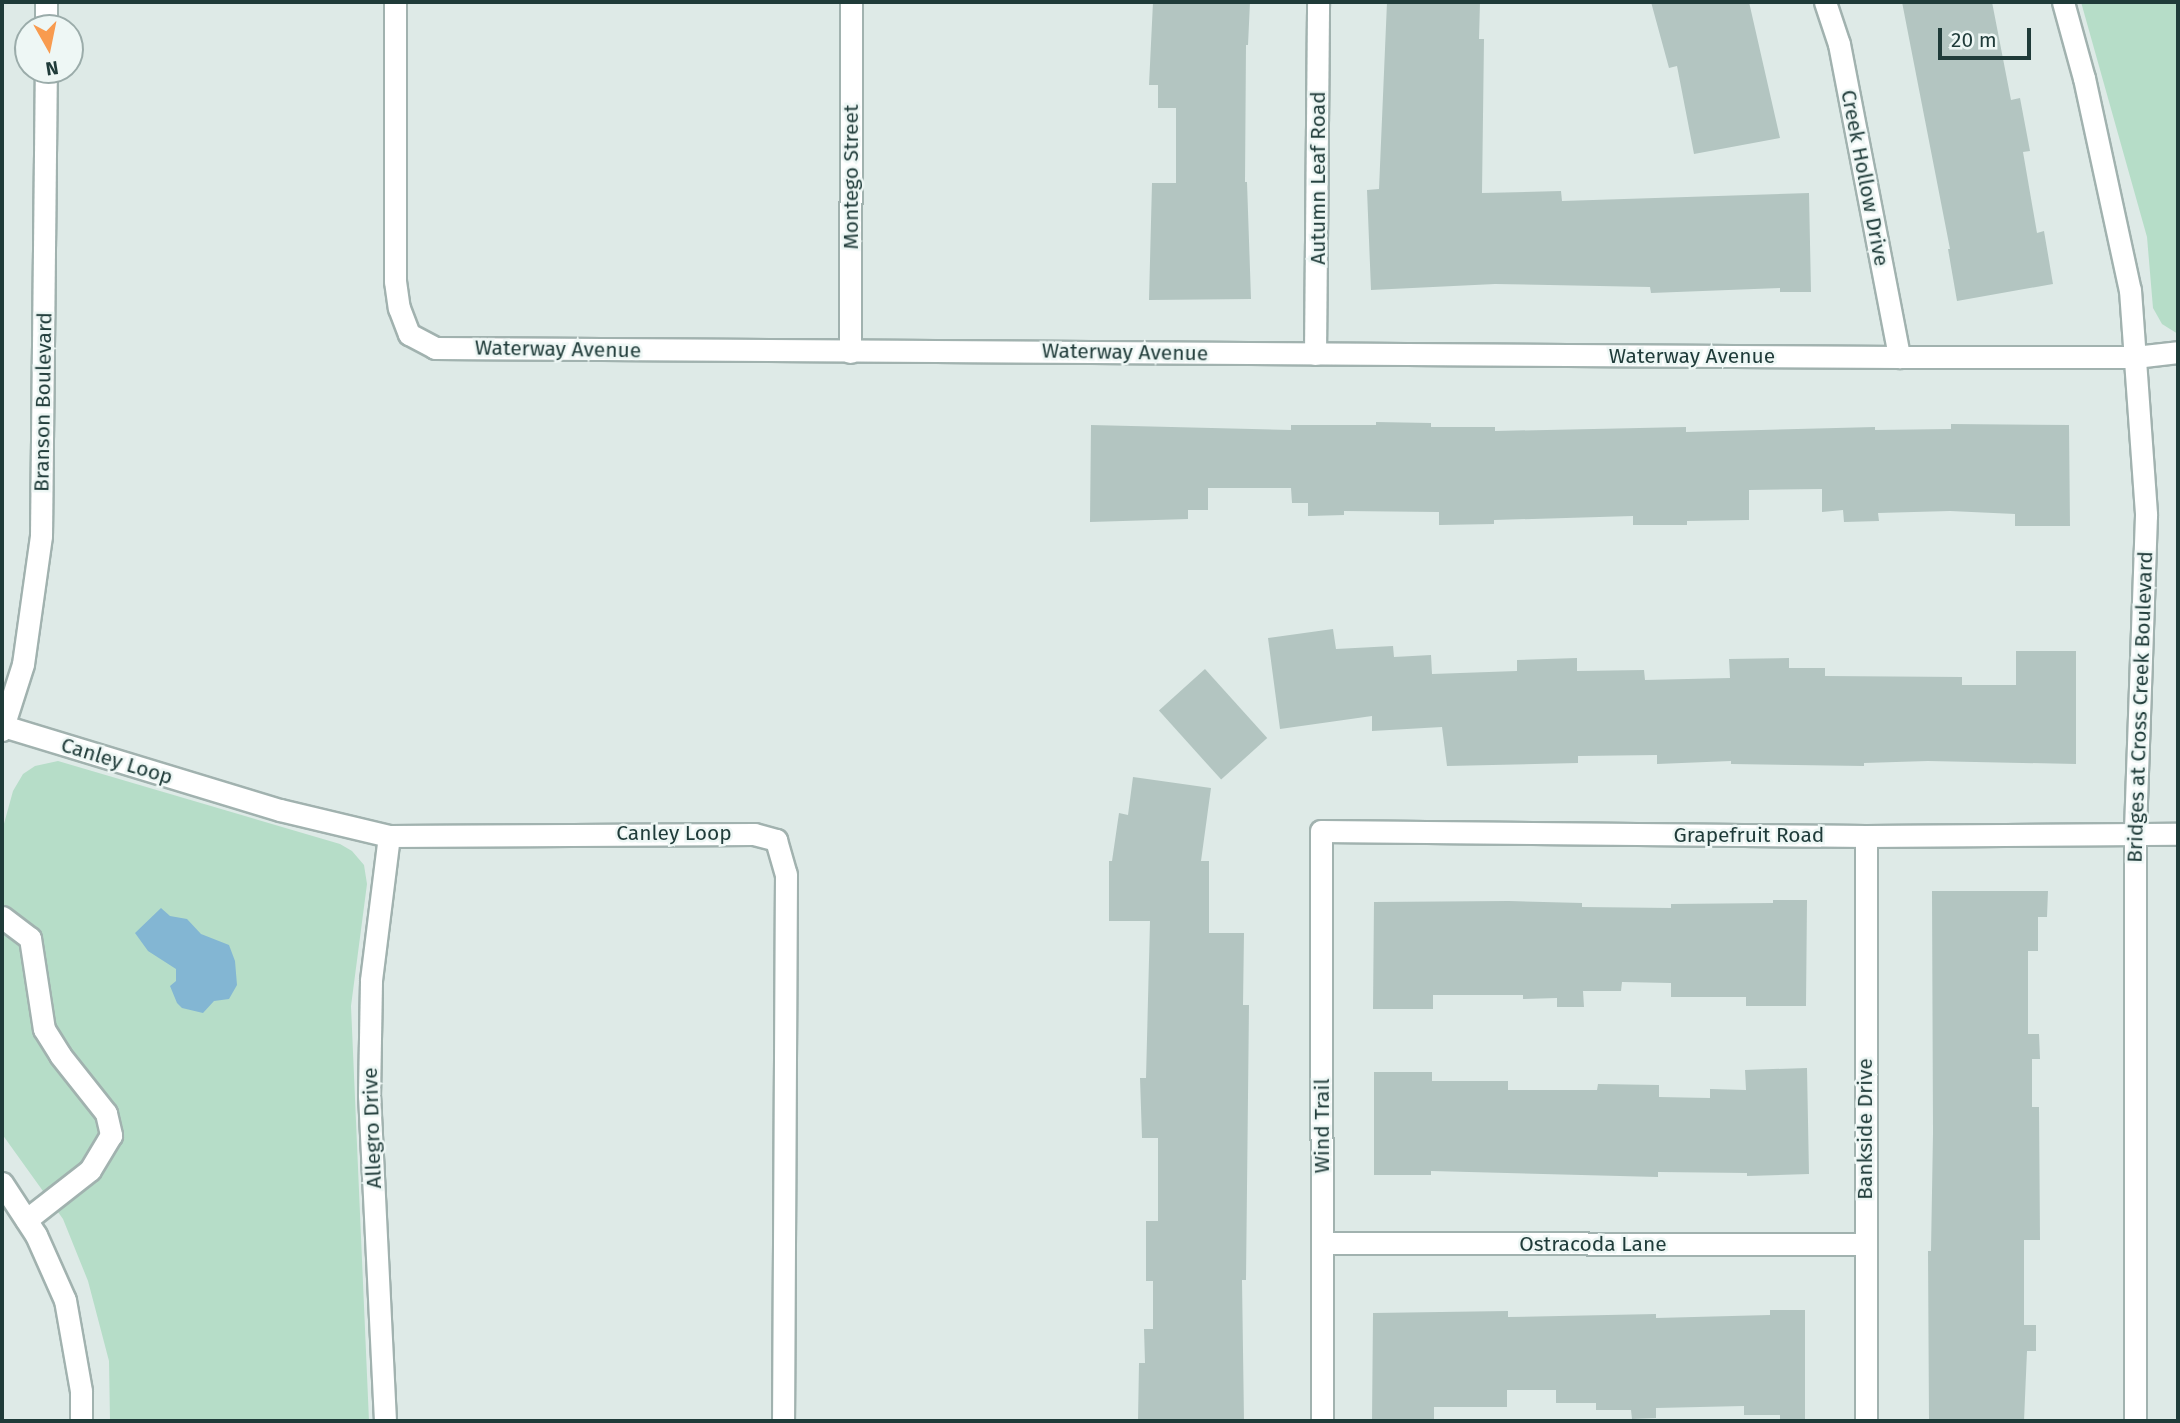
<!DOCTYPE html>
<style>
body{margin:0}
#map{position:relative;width:2180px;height:1423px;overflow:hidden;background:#deeae7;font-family:"Fira Sans",sans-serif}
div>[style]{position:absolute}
.green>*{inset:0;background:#b6ddc8}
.water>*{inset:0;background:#83b6d3}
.building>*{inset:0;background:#b3c5c1;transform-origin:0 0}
.roads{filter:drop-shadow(2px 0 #a1b2af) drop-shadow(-2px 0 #a1b2af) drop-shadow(0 2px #a1b2af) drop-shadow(0 -2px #a1b2af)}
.minor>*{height:21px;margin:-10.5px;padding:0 10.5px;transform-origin:10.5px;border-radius:10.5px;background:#fff}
span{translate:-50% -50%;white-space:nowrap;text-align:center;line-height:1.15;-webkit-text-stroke:5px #eef7f5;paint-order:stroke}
.street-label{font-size:21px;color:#1f3b39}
.frame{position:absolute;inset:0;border:4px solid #1f3b39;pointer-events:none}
.north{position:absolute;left:14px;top:14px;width:70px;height:70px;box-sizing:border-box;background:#eef7f5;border:2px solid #9bacaa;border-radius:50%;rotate:171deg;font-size:19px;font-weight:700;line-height:28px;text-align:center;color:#1f3b39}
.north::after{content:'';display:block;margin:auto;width:24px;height:32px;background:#f89b4f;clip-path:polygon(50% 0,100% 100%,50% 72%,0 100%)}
.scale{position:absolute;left:1938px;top:28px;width:93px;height:32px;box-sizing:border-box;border:4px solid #1f3b39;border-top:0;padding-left:9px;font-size:21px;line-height:24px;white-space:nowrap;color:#1f3b39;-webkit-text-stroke:5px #eef7f5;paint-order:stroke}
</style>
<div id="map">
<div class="green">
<div style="clip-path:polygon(2081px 2px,2178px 2px,2178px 334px,2162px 324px,2153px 308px,2147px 237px)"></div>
<div style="clip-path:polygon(58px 761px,340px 844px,352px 851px,364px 865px,367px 884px,351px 1006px,369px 1421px,110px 1421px,109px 1361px,88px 1281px,63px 1219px,2px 1134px,2px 831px,13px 791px,23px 774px,35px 766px)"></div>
</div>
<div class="water">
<div style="clip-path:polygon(161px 908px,170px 916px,187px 919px,201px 934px,229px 945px,235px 961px,237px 985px,229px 999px,214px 1001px,203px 1013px,182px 1008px,177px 1003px,170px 986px,176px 981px,176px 969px,148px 951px,135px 933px)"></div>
</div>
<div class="building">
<div style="clip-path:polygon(1153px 2px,1250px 2px,1248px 45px,1246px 45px,1245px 182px,1247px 182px,1251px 299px,1149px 300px,1152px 183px,1176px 183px,1176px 108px,1158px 108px,1158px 85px,1149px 85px)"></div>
<div style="clip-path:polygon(1387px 2px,1480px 2px,1479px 39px,1484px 39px,1482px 193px,1561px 191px,1562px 201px,1809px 193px,1811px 292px,1780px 292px,1780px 288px,1651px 293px,1650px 287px,1495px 284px,1371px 290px,1367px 190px,1379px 189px)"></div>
<div style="clip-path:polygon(1651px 2px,1749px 2px,1780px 138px,1694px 154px,1677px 66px,1669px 68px)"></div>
<div style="clip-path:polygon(1902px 2px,1992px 2px,2011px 100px,2020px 98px,2030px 151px,2023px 152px,2037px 233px,2044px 231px,2053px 284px,1957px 301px,1948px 249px,1950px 249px)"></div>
<div style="clip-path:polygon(1376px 422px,1431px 423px,1431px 427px,1495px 427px,1495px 431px,1686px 427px,1686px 432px,1875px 427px,1875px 430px,1951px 429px,1951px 424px,2069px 425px,2070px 526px,2015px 526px,2015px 514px,1950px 511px,1878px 513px,1879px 521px,1844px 522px,1843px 510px,1822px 512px,1822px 489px,1749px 490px,1749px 520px,1687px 521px,1687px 525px,1633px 525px,1633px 516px,1494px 520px,1494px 524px,1439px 525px,1439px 512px,1344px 511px,1344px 515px,1308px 516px,1308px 503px,1292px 503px,1291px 488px,1208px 488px,1208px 510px,1188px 510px,1188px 519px,1090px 522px,1091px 425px,1291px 430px,1291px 425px,1376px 425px)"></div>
<div style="clip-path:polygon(1333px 629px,1336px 649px,1393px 646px,1394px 657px,1431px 655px,1432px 674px,1517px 671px,1517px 660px,1577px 658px,1577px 671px,1644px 670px,1645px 680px,1730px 678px,1729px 659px,1789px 658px,1789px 668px,1825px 668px,1825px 676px,1962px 677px,1962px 685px,2016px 685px,2016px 651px,2076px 651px,2076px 764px,1928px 761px,1864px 763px,1864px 766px,1731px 764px,1731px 761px,1657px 764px,1657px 755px,1578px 756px,1578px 763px,1447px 766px,1442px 727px,1372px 731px,1372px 716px,1280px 729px,1268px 638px)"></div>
<div style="left:1205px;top:669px;width:93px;height:62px;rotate:48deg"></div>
<div style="clip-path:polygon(1133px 777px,1211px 788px,1201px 861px,1209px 861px,1209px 933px,1244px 933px,1243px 1005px,1249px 1005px,1246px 1280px,1242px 1280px,1244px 1421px,1138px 1421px,1139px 1363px,1145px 1363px,1144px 1329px,1153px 1329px,1153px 1281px,1146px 1281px,1146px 1221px,1158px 1221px,1158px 1138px,1142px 1138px,1140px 1078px,1146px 1078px,1150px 921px,1109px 921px,1109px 861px,1112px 861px,1119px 813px,1128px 815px)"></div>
<div style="clip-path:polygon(1932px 891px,2048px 891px,2047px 917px,2038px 917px,2038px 951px,2028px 951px,2028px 1034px,2039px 1034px,2040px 1059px,2032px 1059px,2032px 1107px,2039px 1107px,2040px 1240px,2024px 1240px,2024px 1325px,2036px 1325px,2036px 1351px,2027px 1351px,2024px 1421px,1929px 1421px,1928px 1251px,1931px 1251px,1933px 1133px)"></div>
<div style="clip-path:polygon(1773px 900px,1807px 900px,1806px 1006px,1746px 1006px,1746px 997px,1671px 997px,1671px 983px,1622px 982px,1621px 991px,1583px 991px,1584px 1007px,1557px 1007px,1557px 998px,1523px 999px,1523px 995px,1433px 995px,1433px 1009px,1373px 1009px,1374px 902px,1509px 901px,1582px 903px,1582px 907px,1671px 908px,1671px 904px,1773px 903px)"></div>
<div style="clip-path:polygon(1807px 1068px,1809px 1174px,1747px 1176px,1747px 1173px,1658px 1172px,1658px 1177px,1431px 1171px,1431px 1175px,1374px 1175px,1374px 1072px,1432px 1072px,1432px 1081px,1508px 1081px,1508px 1090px,1597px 1090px,1598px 1084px,1659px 1085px,1659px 1097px,1710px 1098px,1710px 1089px,1746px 1090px,1745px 1070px)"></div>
<div style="clip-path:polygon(1770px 1310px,1805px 1310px,1805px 1421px,1780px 1421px,1780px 1415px,1744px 1415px,1744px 1406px,1656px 1408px,1656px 1418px,1632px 1419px,1631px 1410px,1596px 1410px,1596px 1403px,1556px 1403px,1556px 1390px,1507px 1390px,1507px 1407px,1434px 1407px,1434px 1421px,1372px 1421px,1373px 1313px,1508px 1311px,1508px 1317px,1656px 1314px,1656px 1318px,1770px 1315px)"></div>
</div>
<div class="roads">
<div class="minor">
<div style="left:395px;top:2px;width:279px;rotate:90deg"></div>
<div style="left:395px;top:281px;width:27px;rotate:82deg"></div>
<div style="left:399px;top:308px;width:28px;rotate:69deg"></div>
<div style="left:409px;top:334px;width:30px;rotate:28deg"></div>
<div style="left:435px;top:348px;width:1464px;rotate:0.35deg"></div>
<div style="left:1899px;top:357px;width:236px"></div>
<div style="left:2135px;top:357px;width:43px;rotate:-6.6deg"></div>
<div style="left:1825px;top:2px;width:44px;rotate:71.6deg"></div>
<div style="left:1839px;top:44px;width:319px;rotate:79.1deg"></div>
<div style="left:2063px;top:2px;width:79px;rotate:74.6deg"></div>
<div style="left:2084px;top:78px;width:217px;rotate:77.8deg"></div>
<div style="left:2130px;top:290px;width:226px;rotate:85.9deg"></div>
<div style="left:2146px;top:515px;width:318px;rotate:92deg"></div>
<div style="left:2135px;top:833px;width:588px;rotate:90deg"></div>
<div style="left:46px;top:28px;width:26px;rotate:-90deg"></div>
<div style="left:850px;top:352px;width:350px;rotate:-89.8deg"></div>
<div style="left:1315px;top:354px;width:352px;rotate:-89.5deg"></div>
<div style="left:3px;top:726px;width:289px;rotate:16.9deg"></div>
<div style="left:280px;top:810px;width:112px;rotate:13.4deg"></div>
<div style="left:389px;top:836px;width:365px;rotate:-0.3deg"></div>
<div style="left:754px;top:834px;width:23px;rotate:15deg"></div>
<div style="left:776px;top:840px;width:35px;rotate:74deg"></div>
<div style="left:786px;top:874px;width:547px;rotate:90.31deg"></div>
<div style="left:2px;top:730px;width:69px;rotate:-72.3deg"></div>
<div style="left:23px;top:664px;width:129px;rotate:-82deg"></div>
<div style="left:41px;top:536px;width:466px;rotate:-89.4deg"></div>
<div style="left:1866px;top:836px;width:585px;rotate:90deg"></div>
<div style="left:2px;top:917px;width:35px;rotate:37deg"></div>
<div style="left:30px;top:938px;width:92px;rotate:81.3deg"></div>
<div style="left:44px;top:1029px;width:31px;rotate:58deg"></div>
<div style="left:60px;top:1055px;width:74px;rotate:51.6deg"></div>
<div style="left:106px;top:1113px;width:23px;rotate:77deg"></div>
<div style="left:111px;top:1135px;width:41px;rotate:121deg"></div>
<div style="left:90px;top:1170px;width:81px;rotate:142deg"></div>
<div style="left:2px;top:1183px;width:62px;rotate:56.8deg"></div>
<div style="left:36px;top:1235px;width:71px;rotate:66deg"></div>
<div style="left:65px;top:1300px;width:92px;rotate:80deg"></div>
<div style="left:81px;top:1391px;width:30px;rotate:90deg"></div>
<div style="left:1322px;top:1243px;width:543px;rotate:0.11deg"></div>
<div style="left:385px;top:1421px;width:325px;rotate:-92.8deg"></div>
<div style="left:369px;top:1096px;width:116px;rotate:-89deg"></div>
<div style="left:371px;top:980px;width:145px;rotate:-82.9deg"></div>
<div style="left:1322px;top:1421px;width:590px;rotate:-90.1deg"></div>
<div style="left:1321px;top:831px;width:545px;rotate:0.53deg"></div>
<div style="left:1866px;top:836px;width:312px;rotate:-0.4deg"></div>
</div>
</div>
<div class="street-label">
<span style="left:851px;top:177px;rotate:-90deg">Montego Street</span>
<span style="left:1318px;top:178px;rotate:-90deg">Autumn Leaf Road</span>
<span style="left:1865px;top:178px;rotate:79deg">Creek Hollow Drive</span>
<span style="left:558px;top:349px;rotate:1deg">Waterway Avenue</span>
<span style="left:1125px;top:352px;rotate:1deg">Waterway Avenue</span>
<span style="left:1692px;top:356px">Waterway Avenue</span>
<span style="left:43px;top:402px;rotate:-89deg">Branson Boulevard</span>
<span style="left:2140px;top:707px;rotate:-88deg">Bridges at Cross Creek Boulevard</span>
<span style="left:117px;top:761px;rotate:17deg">Canley Loop</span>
<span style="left:674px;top:833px">Canley Loop</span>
<span style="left:1749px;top:835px">Grapefruit Road</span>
<span style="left:1322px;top:1126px;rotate:-90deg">Wind Trail</span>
<span style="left:372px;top:1128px;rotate:-92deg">Allegro Drive</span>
<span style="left:1865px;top:1129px;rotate:-90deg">Bankside Drive</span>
<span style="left:1593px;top:1244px">Ostracoda Lane</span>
</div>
<div class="frame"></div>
<div class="north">N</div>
<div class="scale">20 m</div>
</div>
